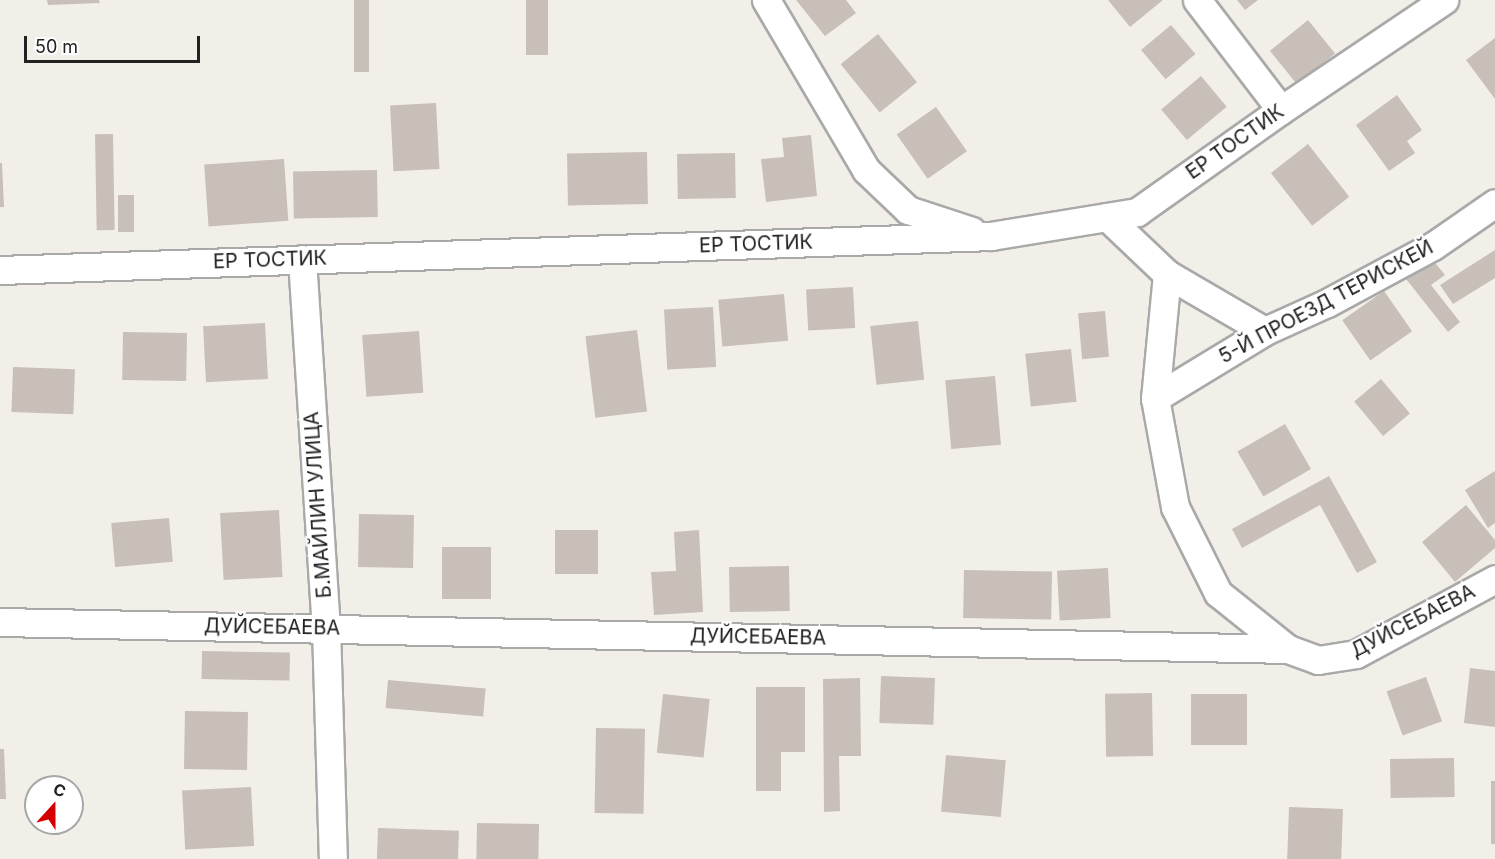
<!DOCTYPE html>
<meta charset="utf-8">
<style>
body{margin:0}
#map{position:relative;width:1495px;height:859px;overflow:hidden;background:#f2efe9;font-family:Inter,sans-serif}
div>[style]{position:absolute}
.building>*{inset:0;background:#c7bfb8;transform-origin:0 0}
.roads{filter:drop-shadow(2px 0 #a9a9a9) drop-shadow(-2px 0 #a9a9a9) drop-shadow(0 2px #a9a9a9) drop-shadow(0 -2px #a9a9a9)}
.minor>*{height:27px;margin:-13.5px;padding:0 13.5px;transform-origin:13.5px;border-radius:13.5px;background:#fff}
span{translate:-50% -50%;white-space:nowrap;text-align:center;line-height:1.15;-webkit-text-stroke:4.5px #fff;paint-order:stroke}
.street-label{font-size:20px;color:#222}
.north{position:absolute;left:24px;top:775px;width:60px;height:60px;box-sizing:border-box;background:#fff;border:2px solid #a7a7a7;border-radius:50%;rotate:21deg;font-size:16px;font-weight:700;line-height:24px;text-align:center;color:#222}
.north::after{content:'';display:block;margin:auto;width:21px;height:27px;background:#d40000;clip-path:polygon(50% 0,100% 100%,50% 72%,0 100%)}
.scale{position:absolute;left:24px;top:36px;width:176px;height:27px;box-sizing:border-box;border:3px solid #222;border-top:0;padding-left:8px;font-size:18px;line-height:21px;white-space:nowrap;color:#222;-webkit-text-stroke:4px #fff;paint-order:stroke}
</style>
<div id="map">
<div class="building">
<div style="clip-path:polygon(47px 0,99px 0,100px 3px,48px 5px)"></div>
<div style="left:354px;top:0;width:15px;height:72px"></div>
<div style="left:526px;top:0;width:22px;height:55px"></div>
<div style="clip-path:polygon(796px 0,846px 0,856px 13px,825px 36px)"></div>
<div style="clip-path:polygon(1108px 0,1163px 0,1130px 27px)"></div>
<div style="clip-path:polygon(1237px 0,1258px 0,1245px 10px)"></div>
<div style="left:1308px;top:20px;width:43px;height:49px;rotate:51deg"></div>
<div style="left:1171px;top:25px;width:38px;height:39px;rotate:50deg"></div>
<div style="left:878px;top:34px;width:62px;height:48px;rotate:51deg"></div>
<div style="clip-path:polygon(1495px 38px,1495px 99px,1466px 60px)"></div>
<div style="left:1201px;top:76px;width:40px;height:52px;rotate:50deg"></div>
<div style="clip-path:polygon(1397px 95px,1422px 130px,1407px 141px,1415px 153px,1389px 171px,1356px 125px)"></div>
<div style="left:436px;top:103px;width:66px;height:46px;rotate:87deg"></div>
<div style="left:936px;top:107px;width:54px;height:48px;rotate:55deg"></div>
<div style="left:113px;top:134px;width:96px;height:18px;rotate:89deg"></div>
<div style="clip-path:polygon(811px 135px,817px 196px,766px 202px,761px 159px,784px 157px,782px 138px)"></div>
<div style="left:1308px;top:144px;width:67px;height:47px;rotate:52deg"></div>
<div style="left:647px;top:152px;width:52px;height:80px;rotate:89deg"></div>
<div style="left:735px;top:153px;width:45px;height:58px;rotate:89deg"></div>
<div style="left:284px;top:159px;width:62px;height:80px;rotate:86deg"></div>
<div style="clip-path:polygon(0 163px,2px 163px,4px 207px,0 207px)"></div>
<div style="left:377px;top:170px;width:47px;height:84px;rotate:89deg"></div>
<div style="left:118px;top:195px;width:16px;height:37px"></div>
<div style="clip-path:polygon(1495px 250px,1495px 278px,1453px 304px,1440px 285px)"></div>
<div style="clip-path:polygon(1432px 259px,1445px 275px,1431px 285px,1460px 322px,1448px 332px,1406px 279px)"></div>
<div style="left:853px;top:287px;width:41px;height:47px;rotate:87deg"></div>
<div style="left:1384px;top:291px;width:49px;height:51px;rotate:55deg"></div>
<div style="left:784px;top:294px;width:47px;height:66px;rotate:85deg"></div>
<div style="left:713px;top:307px;width:60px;height:49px;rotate:87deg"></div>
<div style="left:1105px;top:311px;width:46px;height:27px;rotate:85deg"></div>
<div style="left:918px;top:321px;width:59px;height:48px;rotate:84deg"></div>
<div style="left:265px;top:323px;width:56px;height:62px;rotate:87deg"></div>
<div style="left:637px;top:330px;width:82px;height:52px;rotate:83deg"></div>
<div style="left:419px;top:331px;width:62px;height:57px;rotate:86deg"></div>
<div style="left:123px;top:332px;width:64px;height:48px;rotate:1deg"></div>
<div style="left:1071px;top:349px;width:53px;height:46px;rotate:84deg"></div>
<div style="left:13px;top:367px;width:62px;height:45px;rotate:2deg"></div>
<div style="left:995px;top:376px;width:69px;height:50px;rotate:85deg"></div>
<div style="left:1381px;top:379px;width:45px;height:35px;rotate:50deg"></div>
<div style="left:1285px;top:424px;width:52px;height:55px;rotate:60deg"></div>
<div style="clip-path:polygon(1495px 471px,1495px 523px,1488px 528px,1465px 490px)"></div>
<div style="clip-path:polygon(1329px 476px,1377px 562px,1357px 573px,1320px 505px,1242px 548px,1232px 529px)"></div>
<div style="clip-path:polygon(1466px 505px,1495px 540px,1495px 548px,1455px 582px,1422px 542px)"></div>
<div style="left:279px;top:510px;width:67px;height:59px;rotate:87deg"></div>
<div style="left:359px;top:514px;width:55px;height:53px;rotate:1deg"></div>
<div style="left:169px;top:518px;width:44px;height:58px;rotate:85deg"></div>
<div style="left:555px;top:530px;width:43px;height:44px"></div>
<div style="clip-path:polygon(699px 530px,703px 612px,654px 615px,651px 572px,676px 571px,674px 532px)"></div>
<div style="left:442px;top:547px;width:49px;height:52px"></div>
<div style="left:789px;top:566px;width:45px;height:60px;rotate:89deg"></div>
<div style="left:1108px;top:568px;width:50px;height:51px;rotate:87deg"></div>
<div style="left:964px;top:570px;width:88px;height:48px;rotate:1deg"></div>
<div style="left:202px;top:651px;width:88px;height:28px;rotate:1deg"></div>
<div style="clip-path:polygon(1470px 668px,1495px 671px,1495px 727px,1464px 723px)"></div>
<div style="left:881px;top:676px;width:54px;height:47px;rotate:2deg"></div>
<div style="left:1426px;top:677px;width:47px;height:42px;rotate:70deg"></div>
<div style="clip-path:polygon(860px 678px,861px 756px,839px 756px,840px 811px,824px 812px,823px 679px)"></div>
<div style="left:388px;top:680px;width:98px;height:28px;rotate:5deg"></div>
<div style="clip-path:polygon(756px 687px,805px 687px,805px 752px,781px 752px,781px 791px,756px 791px)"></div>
<div style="left:1152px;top:693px;width:63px;height:47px;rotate:89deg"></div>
<div style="left:663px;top:694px;width:47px;height:59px;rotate:6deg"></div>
<div style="left:1247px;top:694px;width:51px;height:56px;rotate:90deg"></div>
<div style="left:185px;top:711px;width:63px;height:58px;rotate:1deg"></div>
<div style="left:596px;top:728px;width:49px;height:85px;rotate:1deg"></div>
<div style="clip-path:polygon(0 749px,4px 749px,6px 799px,0 799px)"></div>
<div style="left:946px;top:755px;width:60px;height:57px;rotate:5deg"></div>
<div style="left:1454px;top:758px;width:39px;height:64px;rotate:89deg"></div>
<div style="left:1491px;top:781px;width:4px;height:63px"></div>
<div style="left:251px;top:787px;width:59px;height:69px;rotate:87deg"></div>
<div style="left:1289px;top:807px;width:54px;height:52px;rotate:2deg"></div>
<div style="left:477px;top:823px;width:62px;height:36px;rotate:1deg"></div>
<div style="left:378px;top:828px;width:81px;height:31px;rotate:2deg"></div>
</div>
<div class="roads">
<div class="minor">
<div style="left:766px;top:0;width:197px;rotate:59.5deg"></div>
<div style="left:866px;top:170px;width:58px;rotate:43.6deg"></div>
<div style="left:908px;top:210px;width:67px;rotate:18.2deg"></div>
<div style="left:1197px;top:0;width:138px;rotate:52.6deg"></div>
<div style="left:1107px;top:217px;width:83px;rotate:43.5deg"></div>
<div style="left:1167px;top:274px;width:125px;rotate:95.5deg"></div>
<div style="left:1155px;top:398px;width:111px;rotate:79.6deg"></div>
<div style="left:1175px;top:507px;width:96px;rotate:63.4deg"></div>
<div style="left:1218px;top:593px;width:90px;rotate:38.7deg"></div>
<div style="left:302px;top:259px;width:369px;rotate:86.3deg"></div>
<div style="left:326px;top:627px;width:232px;rotate:88.3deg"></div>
<div style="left:0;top:270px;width:992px;rotate:-1.96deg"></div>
<div style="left:991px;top:236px;width:148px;rotate:-9.3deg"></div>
<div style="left:1137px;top:212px;width:176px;rotate:-35.3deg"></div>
<div style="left:1281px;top:110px;width:197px;rotate:-34deg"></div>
<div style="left:1167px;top:274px;width:113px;rotate:30.2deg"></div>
<div style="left:1155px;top:398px;width:129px;rotate:-31.3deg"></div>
<div style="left:1265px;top:331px;width:68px;rotate:-24.3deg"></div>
<div style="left:1327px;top:303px;width:120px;rotate:-28.3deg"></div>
<div style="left:1433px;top:246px;width:75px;rotate:-34.7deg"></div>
<div style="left:0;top:622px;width:1288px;rotate:1.2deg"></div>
<div style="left:1288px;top:649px;width:32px;rotate:20deg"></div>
<div style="left:1318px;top:660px;width:38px;rotate:-9deg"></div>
<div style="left:1356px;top:654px;width:158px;rotate:-28.3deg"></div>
</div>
</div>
<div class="street-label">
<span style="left:1235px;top:142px;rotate:-35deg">ЕР ТОСТИК</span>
<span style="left:756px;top:244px;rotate:-2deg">ЕР ТОСТИК</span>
<span style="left:270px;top:260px;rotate:-2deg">ЕР ТОСТИК</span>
<span style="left:1326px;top:302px;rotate:-28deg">5-Й ПРОЕЗД ТЕРИСКЕЙ</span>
<span style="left:318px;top:505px;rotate:-94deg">Б.МАЙЛИН УЛИЦА</span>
<span style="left:1413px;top:621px;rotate:-27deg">ДУЙСЕБАЕВА</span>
<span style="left:272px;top:627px;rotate:1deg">ДУЙСЕБАЕВА</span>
<span style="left:758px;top:637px;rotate:1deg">ДУЙСЕБАЕВА</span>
</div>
<div class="north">С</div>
<div class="scale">50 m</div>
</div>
